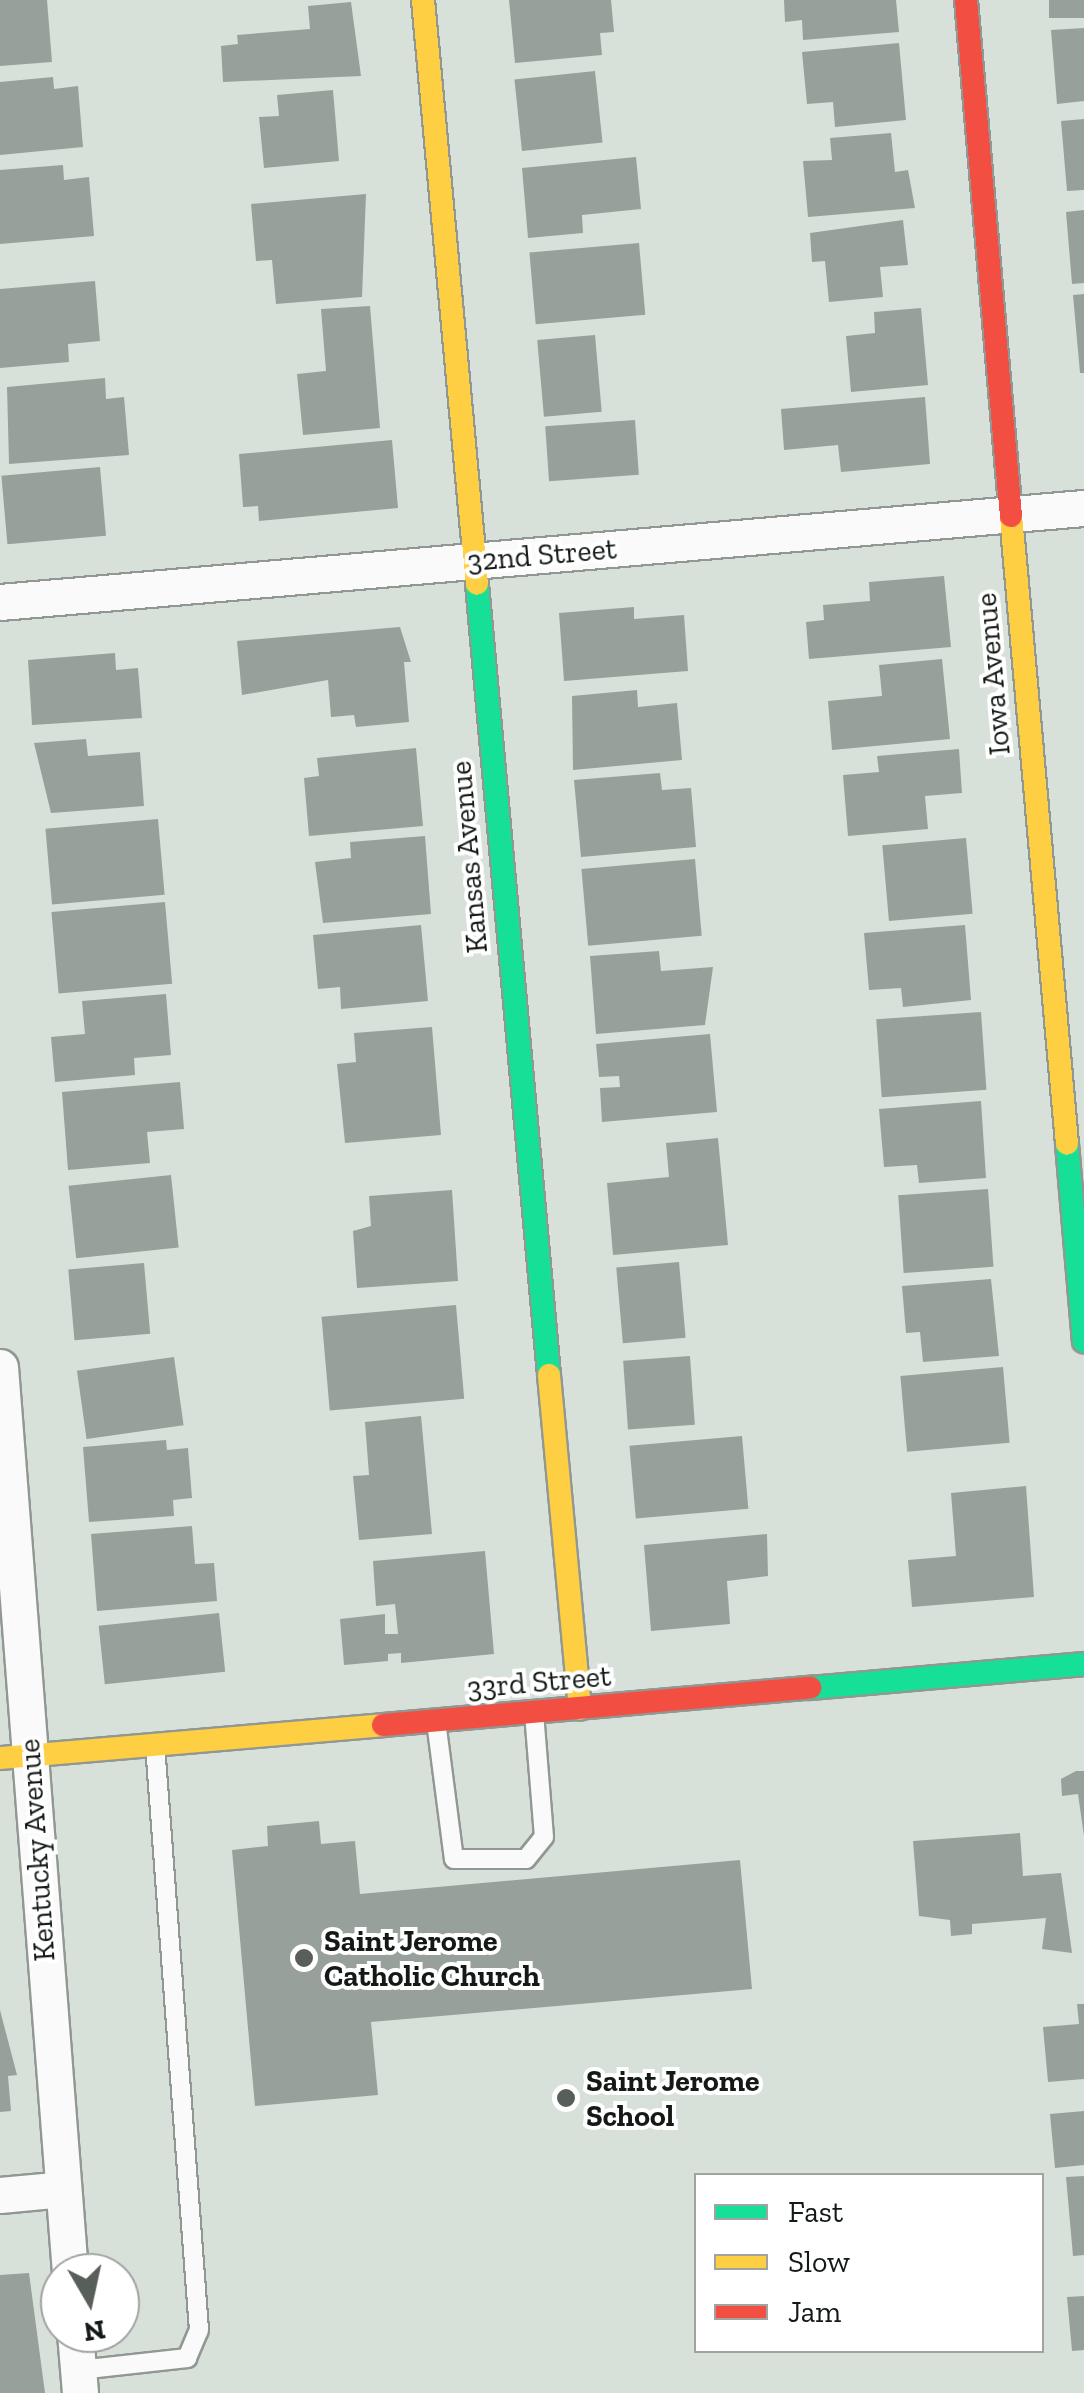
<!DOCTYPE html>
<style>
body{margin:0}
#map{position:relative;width:1084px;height:2393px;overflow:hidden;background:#d7e0d9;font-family:"Zilla Slab",serif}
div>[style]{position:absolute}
.building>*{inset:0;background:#98a09c;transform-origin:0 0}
.roads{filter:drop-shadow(2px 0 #919793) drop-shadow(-2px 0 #919793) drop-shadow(0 2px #919793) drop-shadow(0 -2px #919793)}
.lane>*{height:18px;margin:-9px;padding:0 9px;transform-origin:9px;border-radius:9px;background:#f9faf9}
.street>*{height:35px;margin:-17.5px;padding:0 17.5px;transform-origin:17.5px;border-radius:17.5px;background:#f9faf9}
.fast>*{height:22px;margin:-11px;padding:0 11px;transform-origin:11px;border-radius:11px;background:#16e098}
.slow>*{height:22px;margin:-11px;padding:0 11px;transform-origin:11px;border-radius:11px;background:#ffcf43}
.jam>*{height:22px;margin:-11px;padding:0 11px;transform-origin:11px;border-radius:11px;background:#f24e42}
.dots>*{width:28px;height:28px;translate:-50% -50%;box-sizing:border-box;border:5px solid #fff;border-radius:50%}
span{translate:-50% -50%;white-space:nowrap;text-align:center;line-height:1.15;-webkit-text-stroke:8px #fff;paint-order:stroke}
.street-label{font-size:30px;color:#131915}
.poi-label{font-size:30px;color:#131915;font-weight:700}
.left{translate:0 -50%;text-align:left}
.legend{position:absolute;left:694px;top:2173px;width:350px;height:180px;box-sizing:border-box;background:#fff;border:2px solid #a1a3a1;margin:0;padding:12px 18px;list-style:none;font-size:30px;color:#131915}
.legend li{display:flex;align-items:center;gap:20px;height:50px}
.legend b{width:50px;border:2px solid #a1a3a1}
.north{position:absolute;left:40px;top:2253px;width:100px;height:100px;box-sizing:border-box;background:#fff;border:2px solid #a1a3a1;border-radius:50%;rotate:171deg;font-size:28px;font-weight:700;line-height:40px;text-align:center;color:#131915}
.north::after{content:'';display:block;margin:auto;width:35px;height:45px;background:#585f5a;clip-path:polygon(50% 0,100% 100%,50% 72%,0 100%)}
</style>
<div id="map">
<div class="building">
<div style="clip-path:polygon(0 0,47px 0,52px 62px,0 66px)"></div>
<div style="clip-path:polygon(509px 0,611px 0,614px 32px,600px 33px,602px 55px,515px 63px)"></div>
<div style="clip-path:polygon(784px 0,896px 0,899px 32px,803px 40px,802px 20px,785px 22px)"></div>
<div style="left:1049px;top:0;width:35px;height:18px"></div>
<div style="clip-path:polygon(351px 2px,361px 76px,223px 82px,221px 46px,238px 44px,237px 35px,310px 29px,308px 6px)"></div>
<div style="clip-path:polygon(1084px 28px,1084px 101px,1057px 104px,1051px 30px)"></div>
<div style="clip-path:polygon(899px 43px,906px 120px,835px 127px,833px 102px,807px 104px,802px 52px)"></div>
<div style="left:595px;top:71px;width:72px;height:81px;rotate:84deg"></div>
<div style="clip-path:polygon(53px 77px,54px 89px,78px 86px,83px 147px,0 155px,0 82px)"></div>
<div style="clip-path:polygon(333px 90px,339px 161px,264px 168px,259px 117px,279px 116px,277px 95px)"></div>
<div style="clip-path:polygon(1084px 119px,1084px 190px,1067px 191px,1061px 121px)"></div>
<div style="clip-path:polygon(891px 133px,895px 172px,908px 170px,915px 208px,808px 217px,803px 161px,832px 160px,830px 138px)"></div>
<div style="clip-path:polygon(636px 157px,641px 209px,582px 215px,583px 233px,528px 238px,522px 168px)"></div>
<div style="clip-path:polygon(63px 165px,64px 180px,89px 177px,94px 236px,0 244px,0 170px)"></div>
<div style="clip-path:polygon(366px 194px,362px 297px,276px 304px,272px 260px,256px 261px,251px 204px)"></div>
<div style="clip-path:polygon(1084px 210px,1084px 283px,1072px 284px,1066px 212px)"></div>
<div style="clip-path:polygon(903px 220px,908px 265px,880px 267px,883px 297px,829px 302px,825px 261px,812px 262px,810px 233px)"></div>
<div style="left:639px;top:243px;width:72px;height:110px;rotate:85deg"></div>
<div style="clip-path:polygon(95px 281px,100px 341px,68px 344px,69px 362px,0 368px,0 289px)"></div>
<div style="clip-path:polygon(1084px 294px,1084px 373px,1080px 373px,1073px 295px)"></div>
<div style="clip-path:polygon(370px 306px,380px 428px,303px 435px,297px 374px,326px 371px,321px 309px)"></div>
<div style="clip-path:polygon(921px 308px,928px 385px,851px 392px,846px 336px,875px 333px,874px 312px)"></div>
<div style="left:595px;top:335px;width:77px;height:58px;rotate:85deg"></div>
<div style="clip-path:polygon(105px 378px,106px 399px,124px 397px,129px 455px,9px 464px,7px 387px)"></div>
<div style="clip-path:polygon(925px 397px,930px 464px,841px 472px,838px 445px,784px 450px,781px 409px)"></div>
<div style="left:635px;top:420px;width:55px;height:90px;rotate:86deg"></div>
<div style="clip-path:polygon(392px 440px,398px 508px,259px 521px,258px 506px,243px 507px,239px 454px)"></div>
<div style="left:100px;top:467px;width:69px;height:99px;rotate:85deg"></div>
<div style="clip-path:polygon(944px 576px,951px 647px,809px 659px,806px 622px,824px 620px,823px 605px,870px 601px,869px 582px)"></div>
<div style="clip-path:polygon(634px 607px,634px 619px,684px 615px,688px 671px,564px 681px,559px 613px)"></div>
<div style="clip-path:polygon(400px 627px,411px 662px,404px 662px,409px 722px,356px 727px,354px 715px,331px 717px,328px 680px,242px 695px,237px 641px)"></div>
<div style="clip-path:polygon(115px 653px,116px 670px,138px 668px,142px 718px,32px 725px,28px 660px)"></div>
<div style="clip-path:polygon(942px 659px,950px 739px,832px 750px,828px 701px,882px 696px,879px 665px)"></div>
<div style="clip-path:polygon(637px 690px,638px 707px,677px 703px,682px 760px,573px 770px,572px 696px)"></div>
<div style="clip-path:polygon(86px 739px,88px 756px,140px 752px,144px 806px,51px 813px,34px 743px)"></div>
<div style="clip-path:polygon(416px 748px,423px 826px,309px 836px,304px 778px,319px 776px,317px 758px)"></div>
<div style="clip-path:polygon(959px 749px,962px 793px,925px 796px,928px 829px,848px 836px,843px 775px,879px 772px,877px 756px)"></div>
<div style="clip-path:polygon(660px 773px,662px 790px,691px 788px,696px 847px,581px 857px,574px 780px)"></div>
<div style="left:158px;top:819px;width:76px;height:113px;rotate:85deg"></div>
<div style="clip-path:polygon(425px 836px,431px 914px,323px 923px,315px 862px,351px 858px,350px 842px)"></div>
<div style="left:966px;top:838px;width:76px;height:84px;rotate:85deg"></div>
<div style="left:695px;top:859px;width:77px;height:114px;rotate:85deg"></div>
<div style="left:165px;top:902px;width:82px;height:114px;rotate:85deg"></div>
<div style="clip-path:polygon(421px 925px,428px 1001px,341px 1009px,340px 987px,318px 989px,313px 935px)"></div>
<div style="clip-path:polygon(965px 925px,971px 1000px,903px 1007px,901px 988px,869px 990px,864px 933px)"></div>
<div style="clip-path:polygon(659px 951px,661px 971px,713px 967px,705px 1025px,596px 1034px,590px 956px)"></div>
<div style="clip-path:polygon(166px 994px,171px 1055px,134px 1058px,135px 1075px,55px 1082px,51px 1037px,85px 1034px,82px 1001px)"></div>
<div style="left:981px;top:1012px;width:78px;height:105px;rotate:86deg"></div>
<div style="clip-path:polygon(432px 1027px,441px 1135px,345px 1143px,337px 1064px,356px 1062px,354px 1033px)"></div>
<div style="clip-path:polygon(710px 1034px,717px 1112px,602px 1122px,600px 1088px,620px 1087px,619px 1076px,599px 1077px,596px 1044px)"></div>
<div style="clip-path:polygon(180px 1082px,184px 1129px,147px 1132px,150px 1163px,68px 1170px,62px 1092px)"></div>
<div style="clip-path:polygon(981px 1101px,986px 1178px,919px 1183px,917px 1165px,884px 1167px,879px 1109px)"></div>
<div style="clip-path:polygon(718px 1138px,728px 1245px,613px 1255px,607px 1183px,669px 1177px,666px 1143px)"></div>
<div style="left:171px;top:1175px;width:73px;height:103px;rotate:84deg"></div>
<div style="left:988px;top:1189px;width:78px;height:90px;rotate:86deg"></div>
<div style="clip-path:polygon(452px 1190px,458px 1281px,357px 1288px,353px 1231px,371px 1226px,369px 1196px)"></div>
<div style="left:679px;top:1262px;width:76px;height:63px;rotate:85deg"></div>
<div style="left:144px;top:1263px;width:71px;height:76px;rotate:85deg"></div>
<div style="clip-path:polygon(991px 1279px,999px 1356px,923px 1362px,920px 1332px,906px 1333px,902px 1286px)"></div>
<div style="left:456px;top:1305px;width:94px;height:135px;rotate:85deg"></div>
<div style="left:690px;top:1356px;width:69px;height:67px;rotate:86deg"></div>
<div style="left:174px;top:1357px;width:69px;height:98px;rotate:82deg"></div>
<div style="left:1003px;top:1367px;width:76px;height:103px;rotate:85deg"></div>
<div style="clip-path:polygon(421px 1416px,432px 1534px,359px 1540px,353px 1476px,369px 1475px,365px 1422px)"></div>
<div style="left:742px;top:1436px;width:73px;height:113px;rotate:85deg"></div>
<div style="clip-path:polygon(166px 1440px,167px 1450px,188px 1448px,192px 1498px,173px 1500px,174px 1516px,89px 1522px,83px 1447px)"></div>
<div style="clip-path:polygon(1026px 1486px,1034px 1597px,912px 1607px,908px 1560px,956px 1556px,951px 1493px)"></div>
<div style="clip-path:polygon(192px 1526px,195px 1564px,214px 1563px,217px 1601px,97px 1611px,91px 1534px)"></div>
<div style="clip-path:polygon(767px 1534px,768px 1576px,727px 1581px,730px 1624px,651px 1631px,644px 1545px)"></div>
<div style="clip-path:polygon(485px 1551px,494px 1654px,401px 1663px,401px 1653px,388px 1654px,388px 1661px,344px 1665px,340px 1619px,385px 1614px,385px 1634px,398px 1634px,395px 1604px,376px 1606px,373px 1561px)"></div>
<div style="left:219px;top:1613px;width:59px;height:121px;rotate:84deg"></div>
<div style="clip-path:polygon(1076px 1771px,1084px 1771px,1084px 1836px,1078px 1794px,1062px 1796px,1061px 1779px)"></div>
<div style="clip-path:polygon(319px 1821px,321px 1844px,355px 1841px,360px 1894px,740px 1860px,752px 1989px,371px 2022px,378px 2095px,255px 2106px,232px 1850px,268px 1846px,267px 1826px)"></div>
<div style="clip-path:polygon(1020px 1833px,1023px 1876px,1061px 1873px,1072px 1953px,1042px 1949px,1046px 1918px,972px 1924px,972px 1934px,951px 1936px,950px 1920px,919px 1916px,913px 1841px)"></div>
<div style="clip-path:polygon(1077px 2004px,1084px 2004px,1084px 2079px,1048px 2082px,1043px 2027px,1079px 2024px)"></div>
<div style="clip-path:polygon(0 2010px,17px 2075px,8px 2076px,11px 2111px,0 2112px)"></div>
<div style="clip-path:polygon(1084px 2111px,1084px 2165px,1055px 2168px,1050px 2114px)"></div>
<div style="clip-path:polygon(1084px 2176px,1084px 2255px,1073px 2256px,1066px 2177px)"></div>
<div style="clip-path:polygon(29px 2273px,45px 2393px,0 2393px,0 2275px)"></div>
<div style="clip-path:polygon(1084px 2296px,1084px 2350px,1072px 2351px,1067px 2297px)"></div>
</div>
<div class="roads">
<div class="lane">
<div style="left:436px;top:1721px;width:139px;rotate:82.6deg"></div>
<div style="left:454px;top:1859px;width:72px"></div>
<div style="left:526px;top:1859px;width:28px;rotate:-51deg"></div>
<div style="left:544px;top:1837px;width:124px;rotate:-94.6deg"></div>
<div style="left:79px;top:2370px;width:109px;rotate:-6.3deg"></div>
<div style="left:187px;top:2358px;width:30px;rotate:-67deg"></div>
<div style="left:199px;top:2330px;width:587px;rotate:-94.3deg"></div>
</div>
<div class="street">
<div style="left:0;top:602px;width:1088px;rotate:-4.96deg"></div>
<div style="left:0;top:1367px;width:909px;rotate:85.58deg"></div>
<div style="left:0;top:2195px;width:63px;rotate:-5.4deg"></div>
<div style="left:75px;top:2333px;width:60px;rotate:85.2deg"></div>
</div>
<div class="fast">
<div style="left:477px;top:584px;width:794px;rotate:84.8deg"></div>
<div style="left:1067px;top:1144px;width:198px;rotate:85.1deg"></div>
<div style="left:810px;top:1688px;width:275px;rotate:-5deg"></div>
</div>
<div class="slow">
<div style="left:423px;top:0;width:586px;rotate:84.72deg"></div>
<div style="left:1011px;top:516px;width:630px;rotate:84.9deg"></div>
<div style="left:549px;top:1375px;width:335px;rotate:84.7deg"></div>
<div style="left:0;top:1758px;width:384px;rotate:-4.9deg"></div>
</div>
<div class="jam">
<div style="left:966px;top:0;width:518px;rotate:85.02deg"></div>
<div style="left:383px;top:1725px;width:429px;rotate:-5deg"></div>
</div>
</div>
<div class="dots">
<div style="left:304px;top:1958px;background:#585f5a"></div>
<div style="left:566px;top:2098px;background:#585f5a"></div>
</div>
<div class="street-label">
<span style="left:542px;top:555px;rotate:-5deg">32nd Street</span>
<span style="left:993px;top:674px;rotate:-95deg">Iowa Avenue</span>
<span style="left:469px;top:857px;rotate:-95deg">Kansas Avenue</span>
<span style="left:539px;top:1682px;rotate:-5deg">33rd Street</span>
<span style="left:37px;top:1850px;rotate:-94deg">Kentucky Avenue</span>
</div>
<div class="poi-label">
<span class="left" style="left:324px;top:1958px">Saint Jerome<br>Catholic Church</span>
<span class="left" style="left:586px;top:2098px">Saint Jerome<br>School</span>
</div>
<ul class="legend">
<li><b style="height:12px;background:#16e098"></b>Fast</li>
<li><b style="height:12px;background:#ffcf43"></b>Slow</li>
<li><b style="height:12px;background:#f24e42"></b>Jam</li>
</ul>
<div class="north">N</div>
</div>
